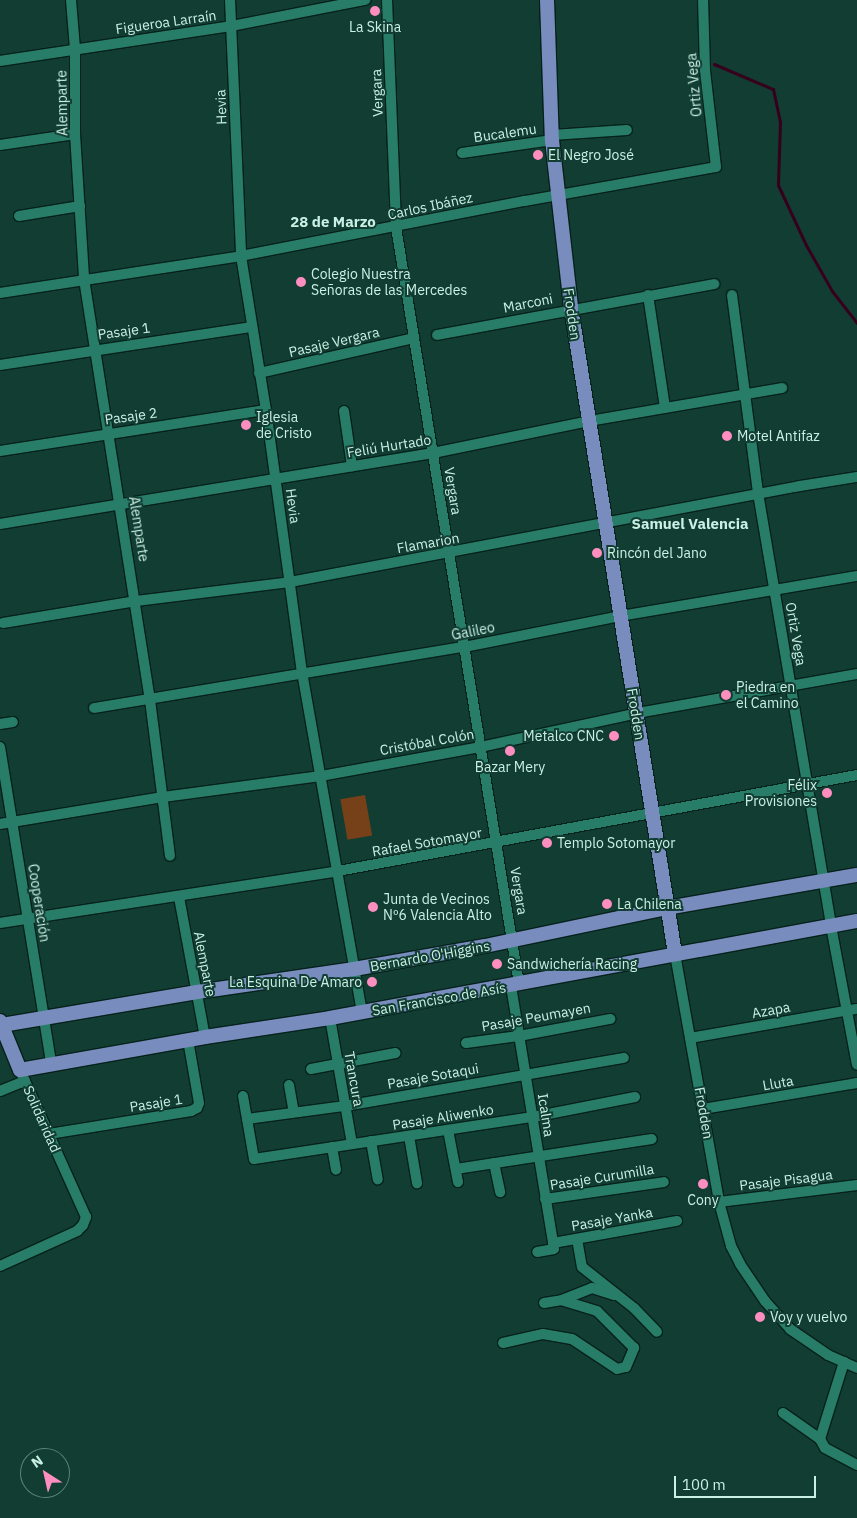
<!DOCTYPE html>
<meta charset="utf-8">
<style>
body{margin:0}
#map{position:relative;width:857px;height:1518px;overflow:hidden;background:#113d32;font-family:"IBM Plex Sans",sans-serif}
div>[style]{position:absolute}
.green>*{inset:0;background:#764018;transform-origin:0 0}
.stream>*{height:3px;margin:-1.5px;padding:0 1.5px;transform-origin:1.5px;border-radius:1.5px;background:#36001d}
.roads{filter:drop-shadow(1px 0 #07211b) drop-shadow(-1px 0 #07211b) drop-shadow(0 1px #07211b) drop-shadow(0 -1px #07211b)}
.minor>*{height:10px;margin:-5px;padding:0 5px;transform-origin:5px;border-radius:5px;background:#287d68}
.major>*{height:14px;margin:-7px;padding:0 7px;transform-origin:7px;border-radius:7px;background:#788dbe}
.dots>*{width:14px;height:14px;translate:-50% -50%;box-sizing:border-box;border:2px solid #113d32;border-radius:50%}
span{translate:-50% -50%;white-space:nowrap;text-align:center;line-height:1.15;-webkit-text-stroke:4px #113d32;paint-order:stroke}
.street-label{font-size:14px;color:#caf0e4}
.poi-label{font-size:14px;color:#caf0e4}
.left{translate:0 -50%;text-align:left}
.right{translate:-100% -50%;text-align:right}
.neighbourhood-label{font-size:15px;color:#caf0e4;font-weight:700}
.north{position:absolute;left:20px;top:1448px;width:50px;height:50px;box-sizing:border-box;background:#113d32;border:1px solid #5b8579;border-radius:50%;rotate:325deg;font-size:14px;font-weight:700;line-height:20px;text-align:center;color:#caf0e4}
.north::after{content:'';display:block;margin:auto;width:18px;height:22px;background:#fd8ebf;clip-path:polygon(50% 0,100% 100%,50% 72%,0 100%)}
.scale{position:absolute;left:674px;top:1476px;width:142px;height:22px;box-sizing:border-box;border:2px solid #caf0e4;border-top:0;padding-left:6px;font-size:15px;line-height:18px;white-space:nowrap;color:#caf0e4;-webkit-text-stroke:4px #113d32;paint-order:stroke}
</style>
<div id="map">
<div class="green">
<div style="left:365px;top:795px;width:41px;height:25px;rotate:80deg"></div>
</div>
<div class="stream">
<div style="left:714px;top:64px;width:64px;rotate:23deg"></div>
<div style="left:773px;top:89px;width:33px;rotate:78deg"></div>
<div style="left:780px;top:121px;width:64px;rotate:91.8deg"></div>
<div style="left:778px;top:185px;width:66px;rotate:65deg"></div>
<div style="left:806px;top:245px;width:53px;rotate:60.5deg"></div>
<div style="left:832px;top:291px;width:41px;rotate:52deg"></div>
</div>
<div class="roads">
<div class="minor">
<div style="left:71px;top:0;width:49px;rotate:85.3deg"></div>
<div style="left:75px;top:49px;width:85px;rotate:90deg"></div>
<div style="left:75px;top:134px;width:145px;rotate:86.4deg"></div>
<div style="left:84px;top:279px;width:426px;rotate:81.1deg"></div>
<div style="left:150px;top:700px;width:157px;rotate:82.7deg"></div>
<div style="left:230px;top:0;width:256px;rotate:87.5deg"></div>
<div style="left:241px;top:256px;width:156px;rotate:80.8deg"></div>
<div style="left:266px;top:410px;width:264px;rotate:82.2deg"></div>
<div style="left:302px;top:672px;width:345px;rotate:80deg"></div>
<div style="left:387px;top:0;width:227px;rotate:87.7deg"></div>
<div style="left:396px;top:227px;width:767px;rotate:80.77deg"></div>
<div style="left:0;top:61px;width:235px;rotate:-8.6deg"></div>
<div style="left:232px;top:26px;width:136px;rotate:-11.1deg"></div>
<div style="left:552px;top:135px;width:75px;rotate:-3.8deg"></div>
<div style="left:0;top:145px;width:76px;rotate:-8.3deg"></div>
<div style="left:462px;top:153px;width:91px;rotate:-8.2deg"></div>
<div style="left:19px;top:216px;width:62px;rotate:-9.3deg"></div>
<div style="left:0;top:293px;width:244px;rotate:-8.7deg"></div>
<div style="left:241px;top:256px;width:289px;rotate:-11deg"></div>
<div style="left:525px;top:201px;width:194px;rotate:-10.1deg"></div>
<div style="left:716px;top:167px;width:98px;rotate:-96.5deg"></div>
<div style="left:705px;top:70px;width:70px;rotate:-91.6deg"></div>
<div style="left:648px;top:295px;width:114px;rotate:81.4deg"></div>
<div style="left:732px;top:295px;width:200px;rotate:82.5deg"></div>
<div style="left:758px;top:493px;width:439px;rotate:80.4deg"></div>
<div style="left:831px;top:926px;width:141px;rotate:79.4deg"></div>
<div style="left:437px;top:335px;width:282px;rotate:-10.4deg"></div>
<div style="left:0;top:365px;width:255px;rotate:-8.6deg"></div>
<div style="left:259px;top:373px;width:159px;rotate:-12.7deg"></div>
<div style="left:344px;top:411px;width:56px;rotate:81.7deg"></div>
<div style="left:0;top:451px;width:269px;rotate:-8.8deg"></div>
<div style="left:0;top:524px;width:439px;rotate:-9.3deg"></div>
<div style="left:433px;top:453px;width:159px;rotate:-11.6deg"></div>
<div style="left:589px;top:421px;width:196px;rotate:-9.7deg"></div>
<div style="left:3px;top:623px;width:135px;rotate:-9.4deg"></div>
<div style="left:136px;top:601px;width:155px;rotate:-7deg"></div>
<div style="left:290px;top:582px;width:519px;rotate:-10.66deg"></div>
<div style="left:800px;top:486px;width:58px;rotate:-9deg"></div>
<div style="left:94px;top:708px;width:375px;rotate:-9.4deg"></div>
<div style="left:464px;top:647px;width:159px;rotate:-11.2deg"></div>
<div style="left:620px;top:616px;width:240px;rotate:-9.6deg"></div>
<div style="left:0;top:724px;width:13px;rotate:-9deg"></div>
<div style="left:0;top:747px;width:320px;rotate:80.8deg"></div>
<div style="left:0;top:824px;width:165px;rotate:-9.4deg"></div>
<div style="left:163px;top:797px;width:159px;rotate:-7.6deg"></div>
<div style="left:321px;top:776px;width:162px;rotate:-10.3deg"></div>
<div style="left:480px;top:747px;width:167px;rotate:-12.1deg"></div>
<div style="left:643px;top:712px;width:217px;rotate:-10.1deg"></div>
<div style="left:179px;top:897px;width:142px;rotate:79.5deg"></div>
<div style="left:0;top:923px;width:342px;rotate:-8.7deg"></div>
<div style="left:338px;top:871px;width:528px;rotate:-10.48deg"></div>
<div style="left:675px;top:954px;width:252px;rotate:79.9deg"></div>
<div style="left:719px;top:1202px;width:46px;rotate:74.7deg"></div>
<div style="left:731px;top:1246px;width:20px;rotate:63deg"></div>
<div style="left:740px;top:1264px;width:45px;rotate:56deg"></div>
<div style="left:765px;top:1301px;width:38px;rotate:48deg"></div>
<div style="left:790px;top:1329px;width:46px;rotate:34.4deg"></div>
<div style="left:828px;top:1355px;width:32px;rotate:24deg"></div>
<div style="left:511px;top:986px;width:266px;rotate:80.7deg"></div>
<div style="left:554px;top:1249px;width:17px;rotate:170deg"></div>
<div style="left:330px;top:1018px;width:128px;rotate:80.1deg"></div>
<div style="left:690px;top:1038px;width:169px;rotate:-9.9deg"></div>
<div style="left:466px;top:1043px;width:53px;rotate:-7.5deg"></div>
<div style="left:519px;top:1036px;width:93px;rotate:-10.6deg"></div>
<div style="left:311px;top:1069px;width:86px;rotate:-10.7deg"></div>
<div style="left:289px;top:1085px;width:27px;rotate:80deg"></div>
<div style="left:0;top:1091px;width:27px;rotate:-22deg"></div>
<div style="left:243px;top:1096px;width:64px;rotate:80.1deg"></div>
<div style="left:254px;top:1159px;width:282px;rotate:-8.6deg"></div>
<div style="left:533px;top:1117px;width:104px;rotate:-11.1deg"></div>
<div style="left:703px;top:1109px;width:156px;rotate:-9.6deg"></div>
<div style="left:247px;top:1119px;width:99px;rotate:-7.6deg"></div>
<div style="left:345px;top:1106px;width:283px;rotate:-9.8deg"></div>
<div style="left:448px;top:1130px;width:53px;rotate:79.1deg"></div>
<div style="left:49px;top:1134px;width:144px;rotate:-9.2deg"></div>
<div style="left:191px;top:1111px;width:7px;rotate:-27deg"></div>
<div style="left:197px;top:1108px;width:5px;rotate:-68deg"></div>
<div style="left:199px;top:1103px;width:64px;rotate:-99.9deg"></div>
<div style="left:409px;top:1136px;width:48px;rotate:80.3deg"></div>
<div style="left:371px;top:1141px;width:39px;rotate:80deg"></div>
<div style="left:332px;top:1147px;width:23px;rotate:80deg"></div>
<div style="left:494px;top:1163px;width:30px;rotate:78deg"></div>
<div style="left:456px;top:1169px;width:198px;rotate:-8.7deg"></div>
<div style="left:545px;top:1199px;width:120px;rotate:-8.1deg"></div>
<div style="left:719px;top:1202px;width:139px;rotate:-7deg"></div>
<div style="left:577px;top:1239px;width:28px;rotate:80deg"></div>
<div style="left:582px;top:1267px;width:66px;rotate:38.3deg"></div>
<div style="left:634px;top:1308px;width:33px;rotate:46deg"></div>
<div style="left:553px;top:1243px;width:126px;rotate:-10.1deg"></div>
<div style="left:0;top:1266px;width:85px;rotate:-24.4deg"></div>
<div style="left:77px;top:1231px;width:8px;rotate:-45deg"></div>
<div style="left:83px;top:1225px;width:9px;rotate:-69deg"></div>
<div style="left:86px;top:1217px;width:161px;rotate:-114.2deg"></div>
<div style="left:544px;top:1303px;width:18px;rotate:-9deg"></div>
<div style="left:562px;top:1300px;width:32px;rotate:-22deg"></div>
<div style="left:592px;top:1288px;width:23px;rotate:18deg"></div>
<div style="left:503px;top:1343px;width:41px;rotate:-12.7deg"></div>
<div style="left:543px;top:1334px;width:29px;rotate:10deg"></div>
<div style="left:572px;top:1339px;width:54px;rotate:33.7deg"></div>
<div style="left:617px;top:1369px;width:9px;rotate:-13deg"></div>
<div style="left:626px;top:1367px;width:21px;rotate:-67deg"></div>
<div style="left:634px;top:1348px;width:52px;rotate:-135deg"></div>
<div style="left:597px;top:1311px;width:37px;rotate:-163deg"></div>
<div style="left:783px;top:1413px;width:45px;rotate:35.1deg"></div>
<div style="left:820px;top:1439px;width:10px;rotate:61deg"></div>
<div style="left:825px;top:1448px;width:36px;rotate:28deg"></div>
<div style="left:820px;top:1439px;width:81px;rotate:-72.7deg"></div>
</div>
<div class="major">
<div style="left:547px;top:0;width:140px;rotate:88deg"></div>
<div style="left:552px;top:140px;width:169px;rotate:83.5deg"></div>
<div style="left:571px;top:308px;width:654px;rotate:80.85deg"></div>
<div style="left:0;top:1021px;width:53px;rotate:67.8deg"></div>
<div style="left:20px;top:1070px;width:188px;rotate:-10.1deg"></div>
<div style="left:205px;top:1037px;width:126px;rotate:-8.6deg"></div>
<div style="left:330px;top:1018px;width:536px;rotate:-10.43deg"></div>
<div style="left:2px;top:1025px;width:198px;rotate:-9.6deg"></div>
<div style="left:197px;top:992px;width:159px;rotate:-8.3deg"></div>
<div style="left:354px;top:969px;width:133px;rotate:-10deg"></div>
<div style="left:485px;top:946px;width:186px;rotate:-11.8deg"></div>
<div style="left:667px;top:908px;width:193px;rotate:-9.9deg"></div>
</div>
</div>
<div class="dots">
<div style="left:375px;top:11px;background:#fd8ebf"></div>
<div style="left:538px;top:155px;background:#fd8ebf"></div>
<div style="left:301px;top:282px;background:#fd8ebf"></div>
<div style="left:246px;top:425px;background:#fd8ebf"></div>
<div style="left:727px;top:436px;background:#fd8ebf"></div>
<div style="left:597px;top:553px;background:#fd8ebf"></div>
<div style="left:726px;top:695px;background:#fd8ebf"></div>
<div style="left:614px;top:736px;background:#fd8ebf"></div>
<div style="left:510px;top:751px;background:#fd8ebf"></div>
<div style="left:827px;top:793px;background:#fd8ebf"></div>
<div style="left:547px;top:843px;background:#fd8ebf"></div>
<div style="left:607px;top:904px;background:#fd8ebf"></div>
<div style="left:373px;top:907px;background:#fd8ebf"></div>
<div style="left:497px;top:964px;background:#fd8ebf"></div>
<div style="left:372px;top:982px;background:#fd8ebf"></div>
<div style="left:703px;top:1184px;background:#fd8ebf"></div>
<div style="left:760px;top:1317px;background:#fd8ebf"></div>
</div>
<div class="street-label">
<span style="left:166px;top:22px;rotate:-8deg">Figueroa Larraín</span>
<span style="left:694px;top:85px;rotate:-95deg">Ortiz Vega</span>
<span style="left:377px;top:93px;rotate:-92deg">Vergara</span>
<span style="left:62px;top:103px;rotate:-91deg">Alemparte</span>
<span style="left:221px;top:107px;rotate:-92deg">Hevia</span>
<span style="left:505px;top:133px;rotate:-8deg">Bucalemu</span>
<span style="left:430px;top:206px;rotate:-12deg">Carlos Ibáñez</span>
<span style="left:528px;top:303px;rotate:-11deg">Marconi</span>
<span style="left:572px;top:314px;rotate:82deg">Frodden</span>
<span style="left:124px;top:331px;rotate:-8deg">Pasaje 1</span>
<span style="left:334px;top:342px;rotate:-13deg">Pasaje Vergara</span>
<span style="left:131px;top:416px;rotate:-8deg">Pasaje 2</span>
<span style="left:389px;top:446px;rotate:-9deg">Feliú Hurtado</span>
<span style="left:453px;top:491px;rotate:81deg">Vergara</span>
<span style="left:293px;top:506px;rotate:82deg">Hevia</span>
<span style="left:139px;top:529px;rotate:81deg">Alemparte</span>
<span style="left:428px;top:543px;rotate:-10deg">Flamarion</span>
<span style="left:473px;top:631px;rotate:-11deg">Galileo</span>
<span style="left:796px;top:634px;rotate:80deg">Ortiz Vega</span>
<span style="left:636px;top:714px;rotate:81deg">Frodden</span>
<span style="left:427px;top:742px;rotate:-10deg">Cristóbal Colón</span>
<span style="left:427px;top:842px;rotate:-10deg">Rafael Sotomayor</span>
<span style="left:519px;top:891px;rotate:81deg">Vergara</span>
<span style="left:39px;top:903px;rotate:81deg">Cooperación</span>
<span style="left:430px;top:956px;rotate:-10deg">Bernardo O'Higgins</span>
<span style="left:205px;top:964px;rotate:79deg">Alemparte</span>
<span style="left:439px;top:999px;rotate:-10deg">San Francisco de Asís</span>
<span style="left:771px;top:1010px;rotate:-10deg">Azapa</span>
<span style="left:536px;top:1017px;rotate:-10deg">Pasaje Peumayen</span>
<span style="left:433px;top:1076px;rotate:-10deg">Pasaje Sotaqui</span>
<span style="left:354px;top:1079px;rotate:80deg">Trancura</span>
<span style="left:778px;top:1083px;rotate:-10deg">Lluta</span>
<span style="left:156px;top:1103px;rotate:-9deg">Pasaje 1</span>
<span style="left:704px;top:1113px;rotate:80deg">Frodden</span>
<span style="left:546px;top:1115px;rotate:81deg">Icalma</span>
<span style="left:443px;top:1117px;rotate:-9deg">Pasaje Aliwenko</span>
<span style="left:42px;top:1119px;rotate:66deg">Solidaridad</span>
<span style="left:602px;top:1177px;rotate:-9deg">Pasaje Curumilla</span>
<span style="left:786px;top:1180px;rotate:-7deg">Pasaje Pisagua</span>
<span style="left:612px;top:1219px;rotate:-10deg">Pasaje Yanka</span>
</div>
<div class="poi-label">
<span style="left:375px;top:27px">La Skina</span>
<span class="left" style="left:548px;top:155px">El Negro José</span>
<span class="left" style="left:311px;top:282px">Colegio Nuestra<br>Señoras de las Mercedes</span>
<span class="left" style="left:256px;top:425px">Iglesia<br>de Cristo</span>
<span class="left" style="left:737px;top:436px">Motel Antifaz</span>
<span class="left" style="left:607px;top:553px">Rincón del Jano</span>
<span class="left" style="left:736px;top:695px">Piedra en<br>el Camino</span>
<span class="right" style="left:604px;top:736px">Metalco CNC</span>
<span style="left:510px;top:767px">Bazar Mery</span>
<span class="right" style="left:817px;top:793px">Félix<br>Provisiones</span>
<span class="left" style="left:557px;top:843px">Templo Sotomayor</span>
<span class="left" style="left:383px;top:907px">Junta de Vecinos<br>Nº6 Valencia Alto</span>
<span class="left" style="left:617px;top:904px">La Chilena</span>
<span class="left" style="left:507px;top:964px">Sandwichería Racing</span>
<span class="right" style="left:362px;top:982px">La Esquina De Amaro</span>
<span style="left:703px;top:1200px">Cony</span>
<span class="left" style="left:770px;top:1317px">Voy y vuelvo</span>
</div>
<div class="neighbourhood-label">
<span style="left:333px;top:222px">28 de Marzo</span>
<span style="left:690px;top:524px">Samuel Valencia</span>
</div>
<div class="north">N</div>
<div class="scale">100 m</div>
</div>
